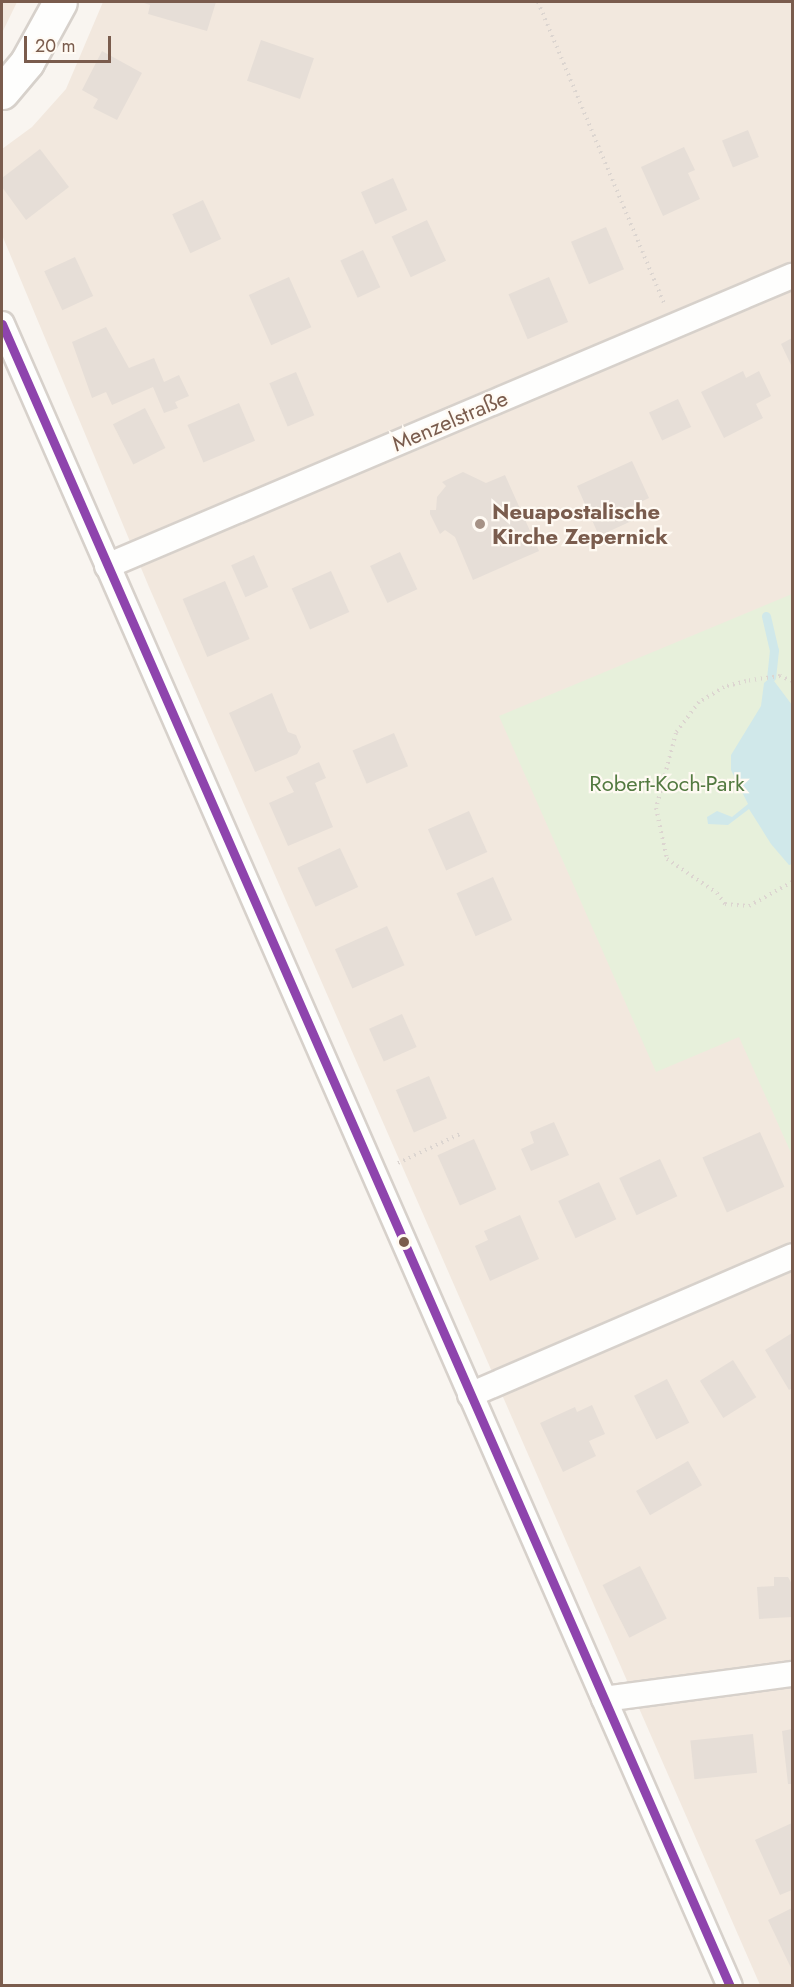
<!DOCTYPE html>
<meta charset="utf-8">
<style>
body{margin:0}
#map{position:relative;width:794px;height:1987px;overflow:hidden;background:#f9f5f0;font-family:Jost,sans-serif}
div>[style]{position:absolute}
.residential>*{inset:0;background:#f2e8de}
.green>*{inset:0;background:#e7f0db}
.water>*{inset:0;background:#d0e8ea}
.stream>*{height:9px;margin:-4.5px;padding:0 4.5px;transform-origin:4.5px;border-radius:4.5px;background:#d0e8ea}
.building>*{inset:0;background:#e6ded7;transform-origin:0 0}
.path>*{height:4px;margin-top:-2px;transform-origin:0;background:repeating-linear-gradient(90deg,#dcd5d0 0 1.5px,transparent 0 6px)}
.roads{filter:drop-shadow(2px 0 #d7d1cb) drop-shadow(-2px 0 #d7d1cb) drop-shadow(0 2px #d7d1cb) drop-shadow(0 -2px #d7d1cb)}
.street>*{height:24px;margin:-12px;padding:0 12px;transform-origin:12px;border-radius:12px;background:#fefefd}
.secondary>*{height:33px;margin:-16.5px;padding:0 16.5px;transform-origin:16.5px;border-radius:16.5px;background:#fefefd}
.bus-1>*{height:9px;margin:-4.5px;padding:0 4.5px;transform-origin:4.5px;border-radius:4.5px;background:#8e44ad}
.dots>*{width:16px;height:16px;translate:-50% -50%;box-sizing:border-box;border:3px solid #fffaf3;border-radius:50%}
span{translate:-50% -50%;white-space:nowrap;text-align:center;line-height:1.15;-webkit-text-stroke:4.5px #fffaf3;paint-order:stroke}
.street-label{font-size:22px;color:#7a5c4d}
.poi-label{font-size:22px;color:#7a5c4d;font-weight:700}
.left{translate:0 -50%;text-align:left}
.park-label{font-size:22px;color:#537a41}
.frame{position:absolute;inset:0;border:3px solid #7a5c4d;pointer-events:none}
.scale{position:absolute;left:24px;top:36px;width:87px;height:27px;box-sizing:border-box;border:3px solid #7a5c4d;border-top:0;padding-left:8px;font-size:18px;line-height:21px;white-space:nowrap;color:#7a5c4d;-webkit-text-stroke:4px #fffaf3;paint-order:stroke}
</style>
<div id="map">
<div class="residential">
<div style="clip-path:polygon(2px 2px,17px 2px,2px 33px)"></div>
<div style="clip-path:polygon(103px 2px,792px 2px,792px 1985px,760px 1985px,149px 587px,2px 235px,2px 149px,32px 127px,66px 89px)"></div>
</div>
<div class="green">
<div style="clip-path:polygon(792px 594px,792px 1155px,739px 1037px,656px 1072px,499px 716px)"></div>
</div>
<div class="water">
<div style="clip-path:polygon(771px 677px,792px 705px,792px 864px,789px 865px,771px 844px,749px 809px,728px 825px,708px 824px,707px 817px,717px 811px,732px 817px,748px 804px,731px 770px,731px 755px,761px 706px,764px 683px)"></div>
</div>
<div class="stream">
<div style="left:766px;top:616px;width:35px;rotate:77deg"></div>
<div style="left:774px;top:650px;width:27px;rotate:96deg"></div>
</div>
<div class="building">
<div style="clip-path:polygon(141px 2px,216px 2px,207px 31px,148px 14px,150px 5px)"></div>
<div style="left:261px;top:40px;width:56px;height:43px;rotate:19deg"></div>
<div style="clip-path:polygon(102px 51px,142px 73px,117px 120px,93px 108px,98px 99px,82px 90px)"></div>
<div style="left:748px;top:130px;width:29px;height:28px;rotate:68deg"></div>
<div style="clip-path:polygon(684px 147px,695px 170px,688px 173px,700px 199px,663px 216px,641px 167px)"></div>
<div style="clip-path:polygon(40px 149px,69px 187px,26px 220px,2px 187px,2px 178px)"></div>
<div style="left:393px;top:178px;width:35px;height:35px;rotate:66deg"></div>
<div style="left:203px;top:200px;width:43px;height:34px;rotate:65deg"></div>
<div style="left:427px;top:220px;width:45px;height:39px;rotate:65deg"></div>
<div style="left:606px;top:227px;width:46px;height:38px;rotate:67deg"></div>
<div style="left:363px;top:250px;width:41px;height:25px;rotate:65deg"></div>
<div style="left:75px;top:257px;width:43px;height:34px;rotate:65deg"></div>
<div style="left:289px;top:277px;width:55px;height:44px;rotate:66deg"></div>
<div style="left:549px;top:277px;width:49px;height:44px;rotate:67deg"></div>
<div style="clip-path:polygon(106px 327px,129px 368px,154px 358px,164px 382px,179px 375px,189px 396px,175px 402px,178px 408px,164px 413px,153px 387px,112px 405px,106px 392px,92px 398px,72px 342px)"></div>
<div style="clip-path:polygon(792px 338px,792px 367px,781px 344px)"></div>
<div style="clip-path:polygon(743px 371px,746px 378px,759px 371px,771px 396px,756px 404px,763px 418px,724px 438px,701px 392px)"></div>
<div style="left:296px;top:372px;width:47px;height:29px;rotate:67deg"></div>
<div style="left:678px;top:399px;width:31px;height:32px;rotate:65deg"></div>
<div style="left:239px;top:403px;width:41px;height:56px;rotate:67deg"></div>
<div style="left:145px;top:408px;width:45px;height:36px;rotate:63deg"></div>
<div style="clip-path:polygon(632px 461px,649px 498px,632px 506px,638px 518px,599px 536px,577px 486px)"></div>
<div style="clip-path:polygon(463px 472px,486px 483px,505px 475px,539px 551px,473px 580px,455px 537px,445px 530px,440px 534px,430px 514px,430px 510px,436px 510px,437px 497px,446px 486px,442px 482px)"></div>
<div style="left:400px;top:552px;width:41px;height:33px;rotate:65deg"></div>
<div style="left:254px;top:555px;width:35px;height:25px;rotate:66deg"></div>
<div style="left:331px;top:571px;width:45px;height:43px;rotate:66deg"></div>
<div style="left:225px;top:581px;width:63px;height:46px;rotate:67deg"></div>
<div style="clip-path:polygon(272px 693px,288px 732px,296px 735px,301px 747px,297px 754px,255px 772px,229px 713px)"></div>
<div style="left:394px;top:733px;width:36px;height:45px;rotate:67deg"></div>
<div style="clip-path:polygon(319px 762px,326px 778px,315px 783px,333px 827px,288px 846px,269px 803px,294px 792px,286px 777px)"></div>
<div style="left:469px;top:811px;width:45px;height:45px;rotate:66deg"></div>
<div style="left:340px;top:848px;width:43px;height:47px;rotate:65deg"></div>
<div style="left:493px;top:877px;width:47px;height:40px;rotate:66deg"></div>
<div style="left:387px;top:926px;width:43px;height:57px;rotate:66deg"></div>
<div style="left:402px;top:1014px;width:36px;height:36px;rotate:66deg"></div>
<div style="left:429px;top:1076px;width:46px;height:36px;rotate:67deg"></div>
<div style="clip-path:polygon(554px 1122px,569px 1155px,531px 1171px,521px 1149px,534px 1143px,530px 1132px)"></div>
<div style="left:760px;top:1132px;width:60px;height:63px;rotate:66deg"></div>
<div style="left:474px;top:1139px;width:55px;height:40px;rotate:66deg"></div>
<div style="left:660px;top:1159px;width:41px;height:45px;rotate:65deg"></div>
<div style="left:599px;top:1182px;width:41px;height:45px;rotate:65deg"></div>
<div style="clip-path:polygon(520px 1215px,539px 1259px,490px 1281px,475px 1246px,488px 1240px,484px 1231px)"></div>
<div style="clip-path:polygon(792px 1333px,792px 1388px,789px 1390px,765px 1350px)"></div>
<div style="left:733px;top:1360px;width:44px;height:39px;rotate:58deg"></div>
<div style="left:667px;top:1379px;width:49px;height:37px;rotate:63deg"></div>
<div style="clip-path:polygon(592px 1405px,605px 1434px,589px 1441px,596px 1456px,563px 1472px,540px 1423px,575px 1407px,577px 1412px)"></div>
<div style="left:688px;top:1461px;width:28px;height:60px;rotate:60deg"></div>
<div style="left:640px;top:1566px;width:59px;height:42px;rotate:63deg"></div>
<div style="clip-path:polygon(774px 1577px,788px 1577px,792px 1584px,792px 1617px,759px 1619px,757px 1587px,774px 1586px)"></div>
<div style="clip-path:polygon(792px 1729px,792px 1784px,788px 1784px,782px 1731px)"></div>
<div style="left:753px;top:1734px;width:39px;height:63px;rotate:84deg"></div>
<div style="clip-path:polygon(792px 1823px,792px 1890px,780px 1895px,755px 1840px)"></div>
<div style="clip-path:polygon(792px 1908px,792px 1970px,768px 1920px)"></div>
</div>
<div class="path">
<div style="left:538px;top:2px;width:326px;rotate:67.3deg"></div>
<div style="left:792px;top:681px;width:13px;rotate:-157deg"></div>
<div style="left:780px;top:676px;width:34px;rotate:172deg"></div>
<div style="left:746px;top:681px;width:23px;rotate:165deg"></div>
<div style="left:724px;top:687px;width:29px;rotate:149deg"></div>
<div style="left:699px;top:702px;width:39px;rotate:127deg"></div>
<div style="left:676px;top:733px;width:78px;rotate:104.9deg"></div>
<div style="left:656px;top:808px;width:52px;rotate:77.8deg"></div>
<div style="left:667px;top:859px;width:60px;rotate:34.2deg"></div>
<div style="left:717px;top:893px;width:14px;rotate:54deg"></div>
<div style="left:725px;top:904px;width:24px;rotate:5deg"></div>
<div style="left:749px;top:906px;width:49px;rotate:-29.2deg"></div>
<div style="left:398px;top:1163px;width:71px;rotate:-25.1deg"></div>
</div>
<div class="roads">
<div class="street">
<div style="left:2px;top:324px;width:1814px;rotate:66.35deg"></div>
<div style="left:107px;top:566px;width:744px;rotate:-22.95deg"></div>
<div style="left:470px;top:1395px;width:351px;rotate:-23.3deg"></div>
<div style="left:604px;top:1699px;width:190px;rotate:-7.6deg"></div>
</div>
<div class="secondary">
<div style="left:2px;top:92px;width:39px;rotate:-50deg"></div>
<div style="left:27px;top:62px;width:68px;rotate:-61.2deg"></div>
</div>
</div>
<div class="bus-1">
<div style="left:2px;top:324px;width:1814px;rotate:66.35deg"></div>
</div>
<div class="dots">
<div style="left:480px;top:524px;background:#a69286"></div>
<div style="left:404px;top:1242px;background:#7a5c4d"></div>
</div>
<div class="street-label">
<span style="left:450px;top:421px;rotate:-23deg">Menzelstraße</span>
</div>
<div class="poi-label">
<span class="left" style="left:492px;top:524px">Neuapostalische<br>Kirche Zepernick</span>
</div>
<div class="park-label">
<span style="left:667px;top:784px">Robert-Koch-Park</span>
</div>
<div class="frame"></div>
<div class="scale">20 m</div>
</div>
